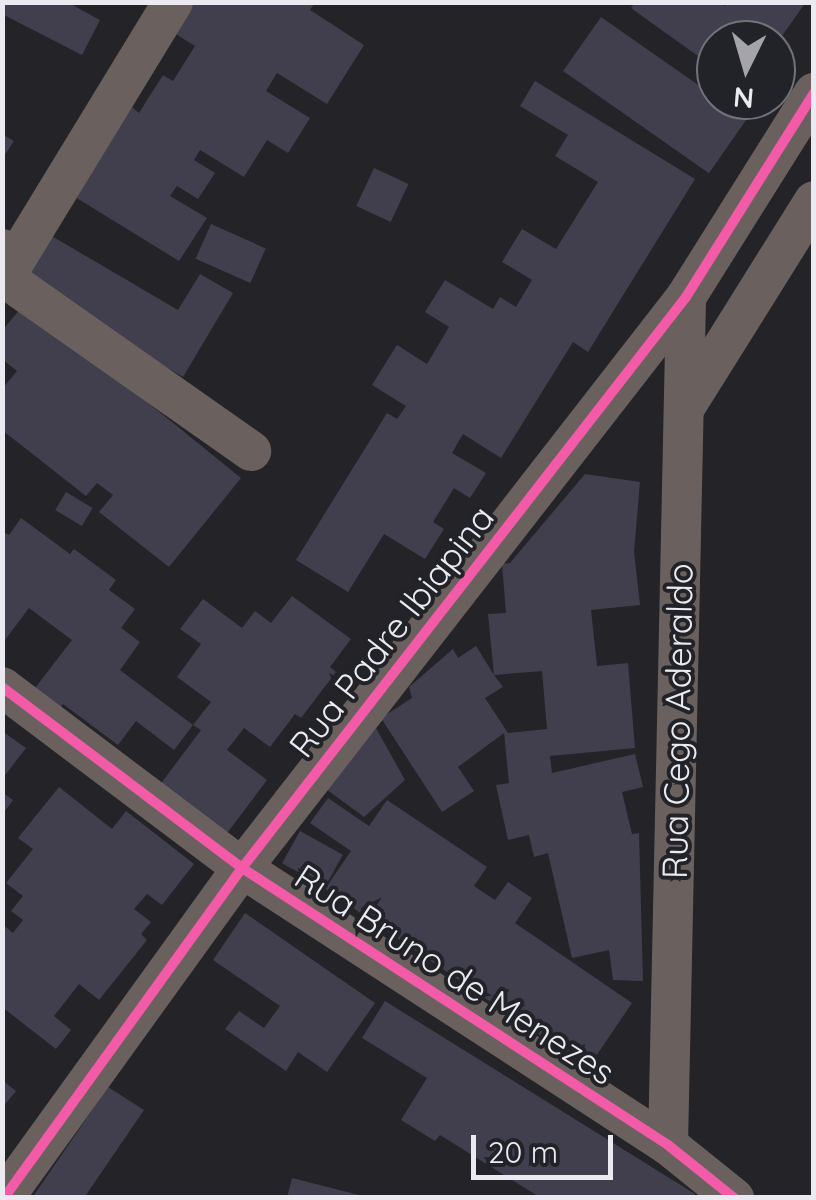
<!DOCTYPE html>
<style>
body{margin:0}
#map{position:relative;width:816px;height:1200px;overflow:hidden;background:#232328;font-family:Quicksand,sans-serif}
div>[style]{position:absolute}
.building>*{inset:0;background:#413f4e;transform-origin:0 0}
.street>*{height:40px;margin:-20px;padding:0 20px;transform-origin:20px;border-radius:20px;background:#6a615e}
.cycleway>*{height:10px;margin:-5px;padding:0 5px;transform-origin:5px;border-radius:5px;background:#f35aa7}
span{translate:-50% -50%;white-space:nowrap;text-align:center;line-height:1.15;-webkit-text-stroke:8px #222229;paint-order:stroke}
.street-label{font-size:35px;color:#ebeaf0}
.frame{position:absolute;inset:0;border:5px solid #ebeaf0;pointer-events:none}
.north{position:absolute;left:696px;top:20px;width:100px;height:100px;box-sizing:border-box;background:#222229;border:2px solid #727279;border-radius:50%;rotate:185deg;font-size:28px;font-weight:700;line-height:40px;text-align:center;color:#ebeaf0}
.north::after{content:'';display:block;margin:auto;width:35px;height:45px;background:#a5a4aa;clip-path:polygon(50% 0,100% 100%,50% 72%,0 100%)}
.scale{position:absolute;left:471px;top:1135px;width:142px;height:45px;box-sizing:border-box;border:5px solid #ebeaf0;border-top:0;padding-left:12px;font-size:30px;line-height:35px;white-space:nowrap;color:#ebeaf0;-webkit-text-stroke:8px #222229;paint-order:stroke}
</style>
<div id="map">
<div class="building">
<div style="clip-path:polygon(2px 2px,67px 2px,100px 20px,82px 55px,2px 14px)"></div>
<div style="clip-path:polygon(193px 2px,315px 2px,310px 10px,364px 45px,327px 104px,277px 73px,266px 91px,310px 118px,288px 153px,267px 140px,244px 177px,200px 150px,194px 160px,215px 173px,198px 199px,177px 186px,170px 196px,207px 218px,179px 261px,75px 197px,132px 107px,139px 113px,163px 75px,173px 81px,195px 46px,174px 33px)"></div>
<div style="clip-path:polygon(635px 2px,720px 2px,725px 6px,728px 2px,806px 2px,779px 40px,716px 40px,716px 69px,631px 8px)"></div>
<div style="left:601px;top:17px;width:178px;height:66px;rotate:35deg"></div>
<div style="clip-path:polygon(535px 81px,695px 179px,588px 352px,573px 342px,501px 458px,463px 434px,452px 453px,486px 473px,470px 498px,454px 488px,433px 522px,444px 529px,425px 559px,384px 534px,348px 592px,296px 560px,387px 413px,397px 419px,406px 406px,372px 385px,397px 345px,427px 364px,449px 327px,425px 312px,445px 280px,493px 309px,500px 297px,516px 307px,532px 280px,502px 262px,522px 229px,556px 249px,598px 182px,555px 156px,568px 135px,520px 106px)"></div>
<div style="clip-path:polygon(2px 134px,14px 141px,2px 159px)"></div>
<div style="left:374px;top:168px;width:38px;height:42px;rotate:25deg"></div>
<div style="left:211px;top:224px;width:60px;height:38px;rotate:24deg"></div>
<div style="clip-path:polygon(50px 235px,178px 310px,200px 274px,233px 293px,183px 377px,22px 281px)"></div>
<div style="clip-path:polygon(25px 303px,241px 478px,169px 567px,99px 512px,113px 495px,97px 483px,86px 496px,2px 430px,2px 389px,17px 371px,2px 359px,2px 331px)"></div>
<div style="clip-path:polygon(evenodd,585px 474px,640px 482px,634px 552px,640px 605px,591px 610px,597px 666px,628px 663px,635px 748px,550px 756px,552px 773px,635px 754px,643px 787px,622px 792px,632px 834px,639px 833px,643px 981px,613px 980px,609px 950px,572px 958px,548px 853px,534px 857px,529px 835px,508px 840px,496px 785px,509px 783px,504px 733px,458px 767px,474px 791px,442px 812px,381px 718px,412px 698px,409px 687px,453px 649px,458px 658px,476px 646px,494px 675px,488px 614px,506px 613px,502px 564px,510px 563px,585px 474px,542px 671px,547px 729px,508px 733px,485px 698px,503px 687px,494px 675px,542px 671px)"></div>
<div style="left:66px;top:492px;width:31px;height:21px;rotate:31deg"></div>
<div style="clip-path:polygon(21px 518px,70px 554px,74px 549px,116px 580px,109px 590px,135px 609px,121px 628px,140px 642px,120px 670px,193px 725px,174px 750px,136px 721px,118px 745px,63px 704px,58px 711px,32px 692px,72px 640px,29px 608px,2px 644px,2px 531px,9px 535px)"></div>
<div style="clip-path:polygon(292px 596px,351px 639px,330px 667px,336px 672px,301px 718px,295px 714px,270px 747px,244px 728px,227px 750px,267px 780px,222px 840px,156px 790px,201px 730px,193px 725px,211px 702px,177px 677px,201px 644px,180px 629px,203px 599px,242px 628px,255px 611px,271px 623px)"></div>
<div style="clip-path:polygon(376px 728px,405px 780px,364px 817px,326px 789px)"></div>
<div style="clip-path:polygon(2px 731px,26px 748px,2px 779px)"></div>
<div style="clip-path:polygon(59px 787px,112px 829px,126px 811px,194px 864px,162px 905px,147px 894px,134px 909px,151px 922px,141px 934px,147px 940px,99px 1000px,79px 984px,54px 1016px,71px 1030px,56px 1049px,2px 1007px,2px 924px,13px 933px,23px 920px,11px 911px,23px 896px,6px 883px,33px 849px,18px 838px)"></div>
<div style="clip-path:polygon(2px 792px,13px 800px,2px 815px)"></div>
<div style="clip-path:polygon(328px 798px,369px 826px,387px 800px,487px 867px,474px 886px,495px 900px,508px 882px,532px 898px,515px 923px,632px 1003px,588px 1068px,325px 889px,351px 851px,310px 823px)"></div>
<div style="left:300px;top:831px;width:49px;height:37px;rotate:29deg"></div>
<div style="clip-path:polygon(245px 913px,375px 1003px,327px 1072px,298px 1052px,286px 1071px,225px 1029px,239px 1011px,264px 1028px,280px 1006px,213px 960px)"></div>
<div style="clip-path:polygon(385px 1001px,695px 1194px,693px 1198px,541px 1198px,440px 1135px,435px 1141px,401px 1120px,427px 1078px,362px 1038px)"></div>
<div style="clip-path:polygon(2px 1080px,16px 1091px,2px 1108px)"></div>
<div style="clip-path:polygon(108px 1087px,144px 1110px,84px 1198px,32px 1198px)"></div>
<div style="clip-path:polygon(292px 1178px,363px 1196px,363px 1198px,287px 1198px)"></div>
</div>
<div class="street">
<div style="left:2px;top:249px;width:29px;rotate:84deg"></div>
<div style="left:5px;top:278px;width:301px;rotate:35.1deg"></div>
<div style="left:2px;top:282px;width:328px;rotate:-58.6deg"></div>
<div style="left:684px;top:409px;width:245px;rotate:-58deg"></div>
<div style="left:2px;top:687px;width:301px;rotate:37deg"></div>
<div style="left:242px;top:868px;width:508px;rotate:33.03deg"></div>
<div style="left:668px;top:1145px;width:85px;rotate:38.8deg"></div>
<div style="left:668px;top:1145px;width:848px;rotate:-88.78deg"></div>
<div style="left:4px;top:1198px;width:407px;rotate:-54.2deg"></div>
<div style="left:242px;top:868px;width:723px;rotate:-52.13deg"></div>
<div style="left:686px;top:297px;width:241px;rotate:-57.9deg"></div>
</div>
<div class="cycleway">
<div style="left:2px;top:687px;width:301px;rotate:37deg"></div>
<div style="left:242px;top:868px;width:508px;rotate:33.03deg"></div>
<div style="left:668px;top:1145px;width:85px;rotate:38.8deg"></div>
<div style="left:4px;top:1198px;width:407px;rotate:-54.2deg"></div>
<div style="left:242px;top:868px;width:723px;rotate:-52.13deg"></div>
<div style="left:686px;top:297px;width:241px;rotate:-57.9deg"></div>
</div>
<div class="street-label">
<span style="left:391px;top:631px;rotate:-52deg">Rua Padre Ibiapina</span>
<span style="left:677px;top:721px;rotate:-89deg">Rua Cego Aderaldo</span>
<span style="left:455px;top:974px;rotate:33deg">Rua Bruno de Menezes</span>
</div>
<div class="frame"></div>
<div class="north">N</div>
<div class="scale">20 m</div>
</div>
